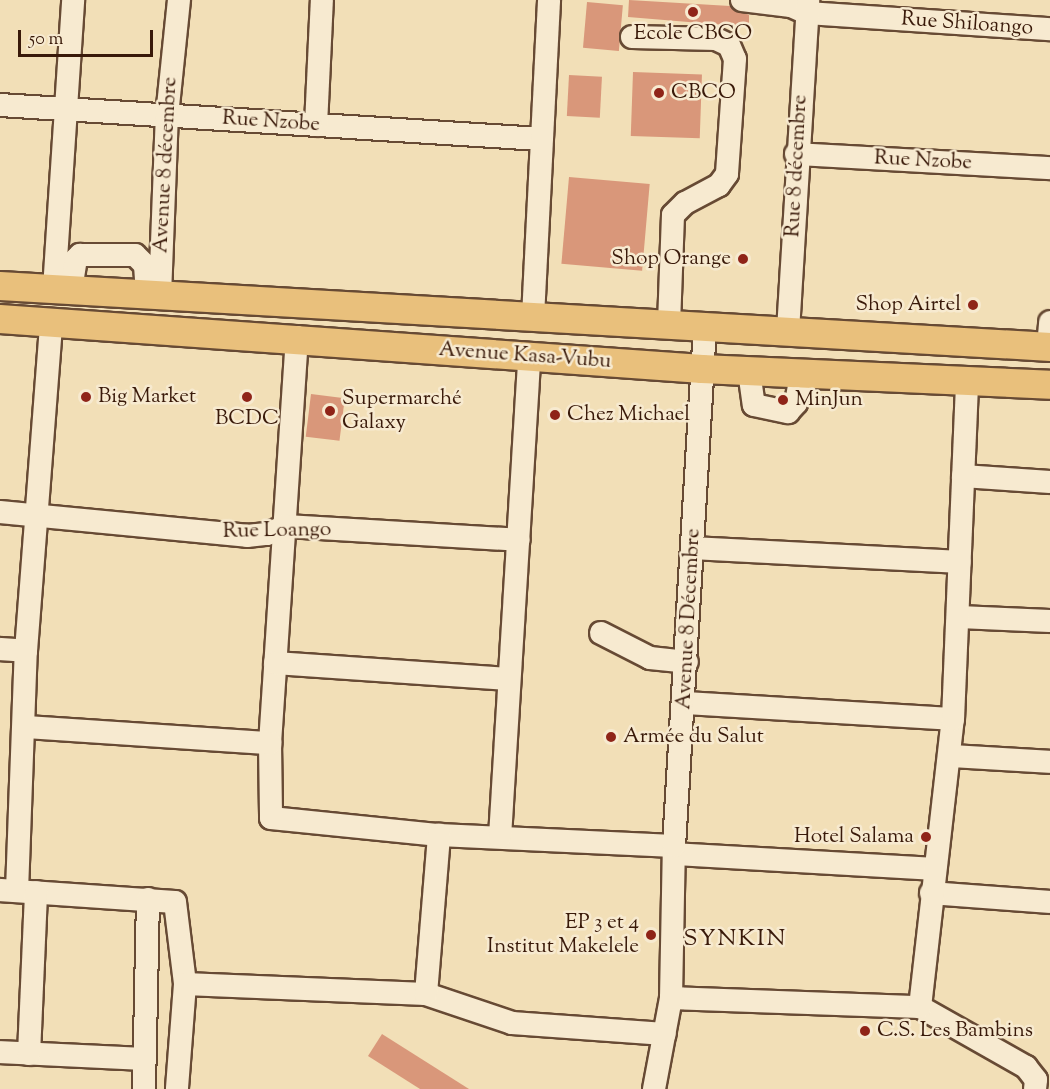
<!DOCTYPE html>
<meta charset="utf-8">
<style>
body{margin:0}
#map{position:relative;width:1050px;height:1089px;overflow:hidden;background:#f2dfb7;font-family:"Sorts Mill Goudy",serif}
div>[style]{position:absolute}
.building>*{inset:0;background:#d9977a;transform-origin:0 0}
.roads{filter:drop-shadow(2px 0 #674a34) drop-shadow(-2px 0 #674a34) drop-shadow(0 2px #674a34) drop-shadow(0 -2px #674a34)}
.minor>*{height:22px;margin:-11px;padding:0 11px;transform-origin:11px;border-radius:11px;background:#f7ead0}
.major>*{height:28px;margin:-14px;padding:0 14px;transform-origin:14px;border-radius:14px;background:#e9c07c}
.dots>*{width:16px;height:16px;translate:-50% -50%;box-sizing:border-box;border:3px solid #f7ead0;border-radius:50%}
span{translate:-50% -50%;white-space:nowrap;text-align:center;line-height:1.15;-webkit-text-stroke:5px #f7ead0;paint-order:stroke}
.street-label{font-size:21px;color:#391909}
.poi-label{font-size:21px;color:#391909}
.left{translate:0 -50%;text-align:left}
.right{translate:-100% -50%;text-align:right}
.quarter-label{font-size:24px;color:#391909;letter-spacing:1.5px}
.scale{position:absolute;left:18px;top:30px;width:135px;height:27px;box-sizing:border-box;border:3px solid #391909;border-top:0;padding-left:8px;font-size:18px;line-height:21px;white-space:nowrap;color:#391909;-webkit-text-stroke:4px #f7ead0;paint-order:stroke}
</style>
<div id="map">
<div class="building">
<div style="clip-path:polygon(629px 0,730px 6px,749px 15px,749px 27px,628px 17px)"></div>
<div style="left:587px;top:2px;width:36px;height:46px;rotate:5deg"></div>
<div style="left:633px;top:72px;width:69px;height:64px;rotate:2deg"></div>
<div style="left:569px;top:75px;width:33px;height:41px;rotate:3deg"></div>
<div style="left:569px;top:177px;width:81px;height:87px;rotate:5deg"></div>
<div style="left:311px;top:394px;width:34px;height:43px;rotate:7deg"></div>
<div style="clip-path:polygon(382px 1034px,469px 1089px,420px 1089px,368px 1056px)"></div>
</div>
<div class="roads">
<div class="minor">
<div style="left:742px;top:0;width:49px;rotate:7deg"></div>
<div style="left:791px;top:6px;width:17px;rotate:24deg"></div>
<div style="left:807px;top:13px;width:244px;rotate:3.8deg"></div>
<div style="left:632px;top:37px;width:84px;rotate:1.4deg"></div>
<div style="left:716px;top:39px;width:14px;rotate:25deg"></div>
<div style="left:729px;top:45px;width:15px;rotate:67deg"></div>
<div style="left:735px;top:59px;width:115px;rotate:94deg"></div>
<div style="left:727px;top:174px;width:14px;rotate:126deg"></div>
<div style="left:719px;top:185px;width:38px;rotate:152deg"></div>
<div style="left:685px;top:203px;width:17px;rotate:135deg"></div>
<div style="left:673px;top:215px;width:110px;rotate:92.1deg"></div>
<div style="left:0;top:105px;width:542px;rotate:3.6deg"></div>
<div style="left:316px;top:125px;width:125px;rotate:-87.3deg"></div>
<div style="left:796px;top:154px;width:254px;rotate:3.2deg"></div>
<div style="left:54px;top:289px;width:290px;rotate:-86.2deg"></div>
<div style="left:71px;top:290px;width:31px;rotate:-81deg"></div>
<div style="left:76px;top:259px;width:6px;rotate:-45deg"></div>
<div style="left:80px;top:255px;width:55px"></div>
<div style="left:135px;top:255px;width:14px;rotate:45deg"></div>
<div style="left:145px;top:265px;width:29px;rotate:86deg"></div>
<div style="left:160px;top:295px;width:179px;rotate:-87.8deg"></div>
<div style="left:167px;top:116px;width:117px;rotate:-84.1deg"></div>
<div style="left:533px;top:317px;width:317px;rotate:-87.1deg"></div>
<div style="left:788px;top:331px;width:332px;rotate:-86.5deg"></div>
<div style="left:297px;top:337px;width:407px;rotate:93.8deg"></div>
<div style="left:270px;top:743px;width:75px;rotate:89.2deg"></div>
<div style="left:271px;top:818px;width:169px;rotate:5.8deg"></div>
<div style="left:439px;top:835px;width:235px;rotate:2.7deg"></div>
<div style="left:1048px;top:347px;width:25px;rotate:-85deg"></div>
<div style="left:749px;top:371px;width:34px;rotate:82deg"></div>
<div style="left:754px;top:405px;width:35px;rotate:12deg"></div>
<div style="left:788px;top:412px;width:12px;rotate:-48deg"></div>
<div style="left:796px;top:403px;width:29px;rotate:-80deg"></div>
<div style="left:963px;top:476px;width:87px;rotate:3.9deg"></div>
<div style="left:0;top:512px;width:248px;rotate:5.5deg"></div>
<div style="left:247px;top:536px;width:20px;rotate:-6deg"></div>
<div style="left:267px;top:534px;width:21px;rotate:-23deg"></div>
<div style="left:286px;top:526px;width:233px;rotate:3.4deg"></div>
<div style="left:693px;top:548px;width:267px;rotate:3deg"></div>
<div style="left:959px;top:617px;width:91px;rotate:2.5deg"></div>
<div style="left:601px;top:633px;width:55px;rotate:27deg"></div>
<div style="left:650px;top:658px;width:37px;rotate:6deg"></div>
<div style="left:0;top:649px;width:26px;rotate:4deg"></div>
<div style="left:275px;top:663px;width:234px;rotate:3.9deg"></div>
<div style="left:684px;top:703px;width:269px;rotate:3.4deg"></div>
<div style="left:26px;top:727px;width:245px;rotate:3.8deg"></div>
<div style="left:950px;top:756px;width:100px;rotate:3.4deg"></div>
<div style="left:500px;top:837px;width:481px;rotate:-86.5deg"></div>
<div style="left:674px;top:854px;width:260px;rotate:3.3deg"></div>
<div style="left:0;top:890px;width:175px;rotate:3.9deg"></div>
<div style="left:175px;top:902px;width:83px;rotate:83deg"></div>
<div style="left:185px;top:984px;width:105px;rotate:94.4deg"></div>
<div style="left:17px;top:891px;width:240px;rotate:-87.9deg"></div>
<div style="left:26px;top:651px;width:329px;rotate:-85.6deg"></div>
<div style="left:931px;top:893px;width:119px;rotate:4.3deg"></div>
<div style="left:185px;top:984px;width:241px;rotate:2.4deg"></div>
<div style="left:426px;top:994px;width:91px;rotate:18.6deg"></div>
<div style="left:512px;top:1023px;width:153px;rotate:4.1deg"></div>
<div style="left:426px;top:994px;width:160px;rotate:-85.3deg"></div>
<div style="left:671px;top:998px;width:249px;rotate:2.1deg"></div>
<div style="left:920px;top:1007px;width:122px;rotate:29.5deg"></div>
<div style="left:1026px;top:1067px;width:16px;rotate:52deg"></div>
<div style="left:1036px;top:1080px;width:9px;rotate:96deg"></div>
<div style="left:920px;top:1007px;width:290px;rotate:-83.5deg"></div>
<div style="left:953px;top:719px;width:338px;rotate:-87.6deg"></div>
<div style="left:0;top:1052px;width:144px;rotate:2.8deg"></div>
<div style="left:29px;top:1054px;width:162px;rotate:-87.5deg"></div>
<div style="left:144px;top:1089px;width:190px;rotate:-88.8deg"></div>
<div style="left:654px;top:1089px;width:93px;rotate:-79.4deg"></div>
<div style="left:671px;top:998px;width:152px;rotate:-88.9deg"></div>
<div style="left:674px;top:846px;width:520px;rotate:-86.58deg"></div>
</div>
<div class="major">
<div style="left:0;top:286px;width:1052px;rotate:3.32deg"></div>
<div style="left:0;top:319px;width:704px;rotate:4.07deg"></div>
<div style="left:702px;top:369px;width:348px;rotate:2.6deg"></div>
</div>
</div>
<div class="dots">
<div style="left:693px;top:12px;background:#8f2418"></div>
<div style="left:659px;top:93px;background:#8f2418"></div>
<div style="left:743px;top:259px;background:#8f2418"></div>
<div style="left:973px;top:305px;background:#8f2418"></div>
<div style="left:86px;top:397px;background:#8f2418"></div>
<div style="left:247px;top:397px;background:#8f2418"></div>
<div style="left:783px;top:400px;background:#8f2418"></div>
<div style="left:330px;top:411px;background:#8f2418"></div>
<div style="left:555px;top:415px;background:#8f2418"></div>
<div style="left:611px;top:737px;background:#8f2418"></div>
<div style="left:926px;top:837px;background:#8f2418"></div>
<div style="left:651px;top:935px;background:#8f2418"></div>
<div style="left:865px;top:1031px;background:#8f2418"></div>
</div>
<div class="street-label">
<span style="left:967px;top:24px;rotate:4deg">Rue Shiloango</span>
<span style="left:271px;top:122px;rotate:4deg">Rue Nzobe</span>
<span style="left:923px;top:161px;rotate:3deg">Rue Nzobe</span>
<span style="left:166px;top:165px;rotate:-87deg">Avenue 8 décembre</span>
<span style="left:797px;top:166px;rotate:-87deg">Rue 8 décembre</span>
<span style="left:525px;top:356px;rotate:4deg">Avenue Kasa-Vubu</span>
<span style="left:277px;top:531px;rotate:-1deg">Rue Loango</span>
<span style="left:689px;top:619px;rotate:-87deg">Avenue 8 Décembre</span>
</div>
<div class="poi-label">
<span style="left:693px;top:34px">Ecole CBCO</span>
<span class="left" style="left:671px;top:93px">CBCO</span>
<span class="right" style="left:731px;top:259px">Shop Orange</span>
<span class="right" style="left:961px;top:305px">Shop Airtel</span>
<span class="left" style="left:98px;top:397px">Big Market</span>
<span class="left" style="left:342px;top:411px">Supermarché<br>Galaxy</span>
<span class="left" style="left:795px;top:400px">MinJun</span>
<span class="left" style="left:567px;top:415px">Chez Michael</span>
<span style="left:247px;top:419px">BCDC</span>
<span class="left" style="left:623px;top:737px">Armée du Salut</span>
<span class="right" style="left:914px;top:837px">Hotel Salama</span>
<span class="right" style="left:639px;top:935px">EP 3 et 4<br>Institut Makelele</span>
<span class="left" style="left:877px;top:1031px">C.S. Les Bambins</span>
</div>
<div class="quarter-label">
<span style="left:735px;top:940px">SYNKIN</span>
</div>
<div class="scale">50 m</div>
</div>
